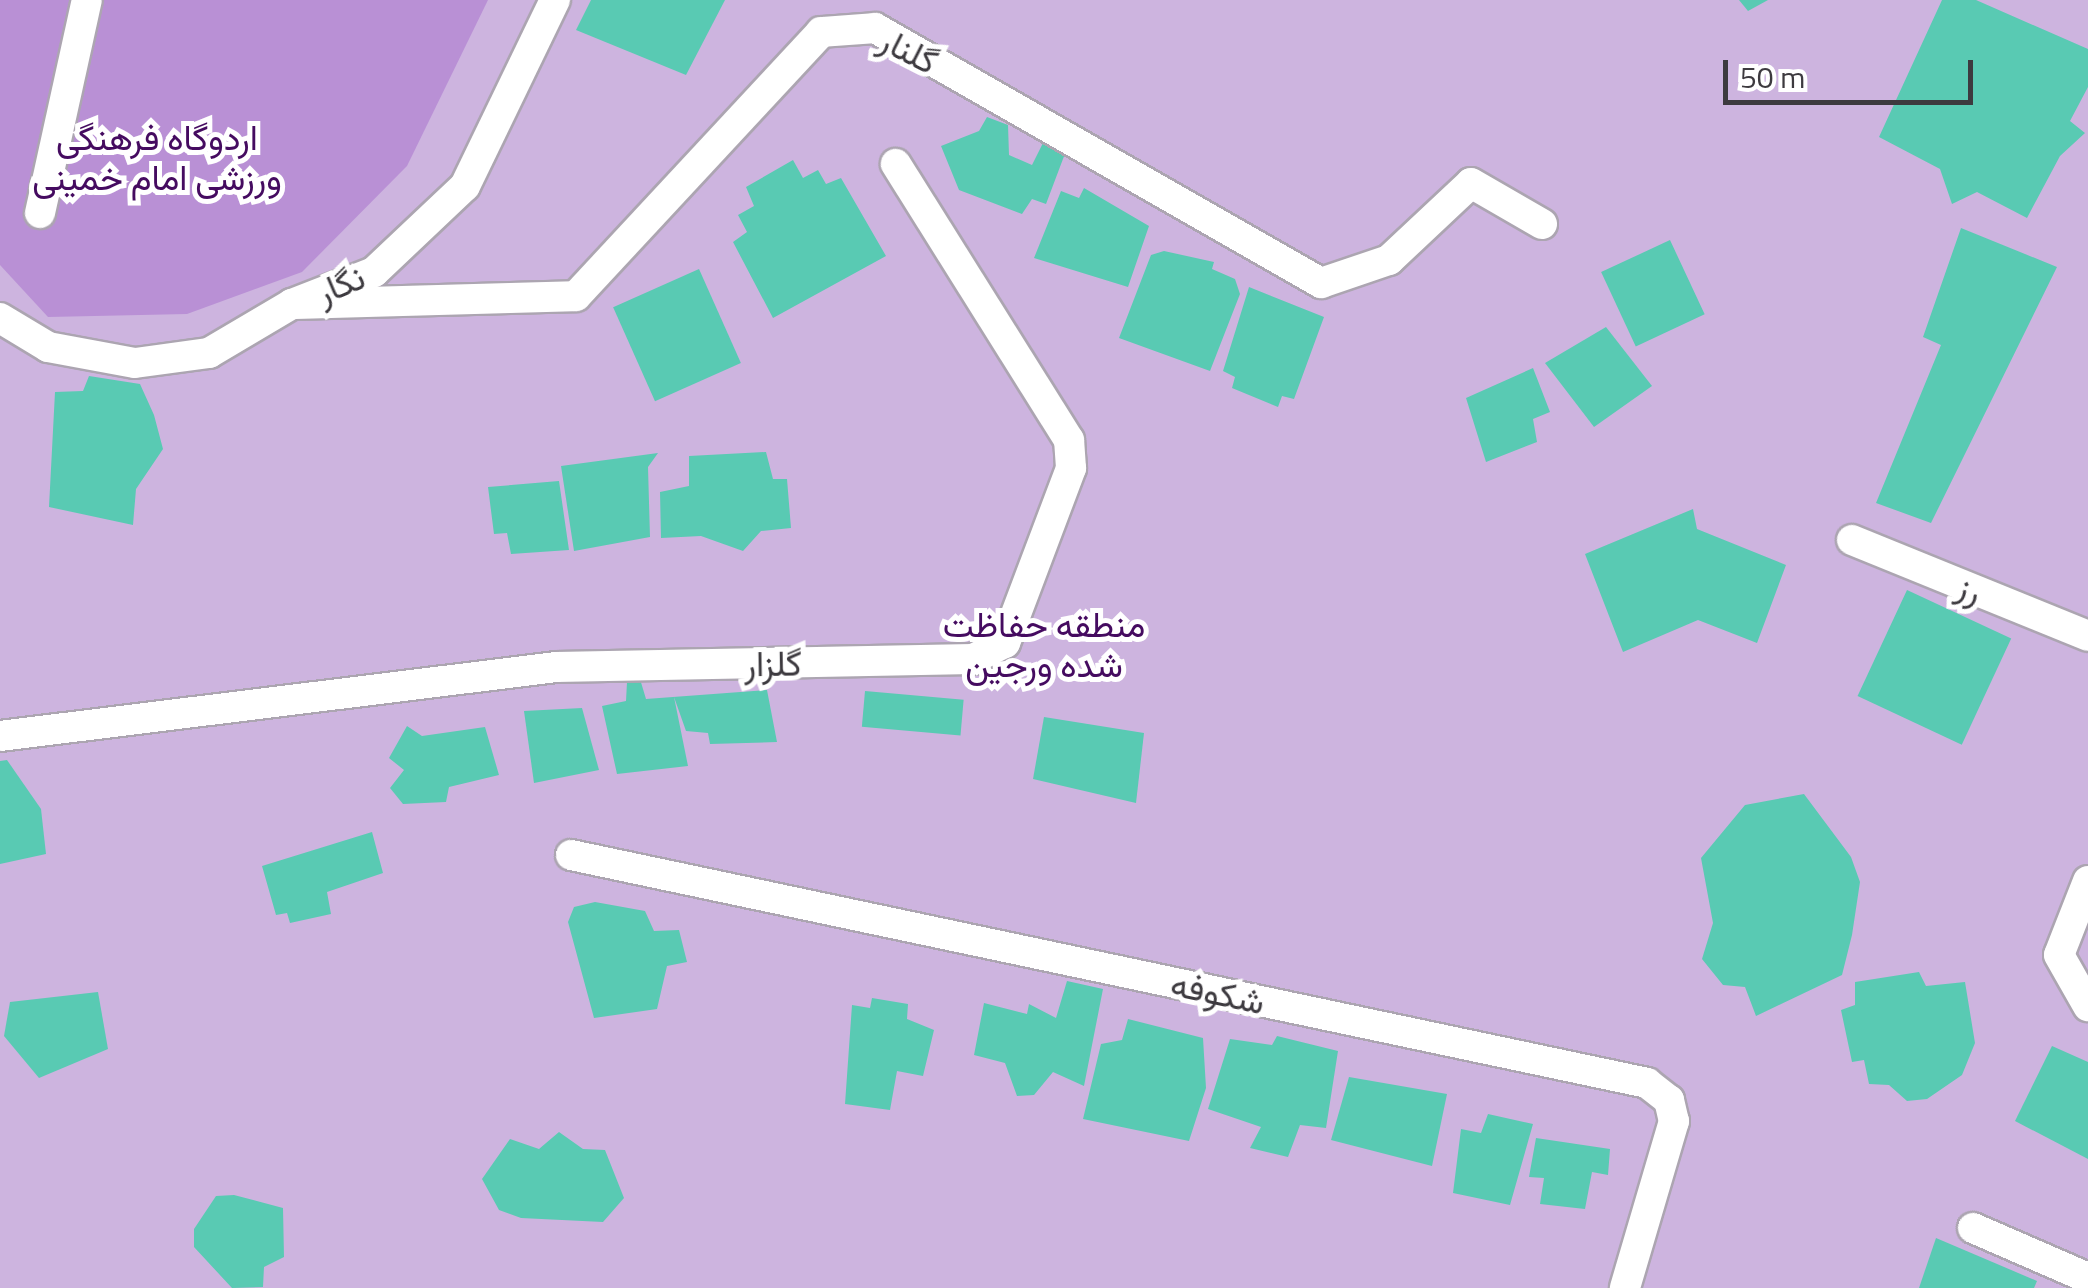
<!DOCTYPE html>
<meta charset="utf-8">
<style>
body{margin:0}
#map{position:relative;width:2088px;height:1288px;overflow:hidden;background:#ece5f2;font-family:"Titillium Web",Vazirmatn,sans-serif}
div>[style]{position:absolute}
.green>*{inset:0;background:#cdb4df;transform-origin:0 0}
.forest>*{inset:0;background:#b990d5}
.building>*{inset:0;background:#59cab3;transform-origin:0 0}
.roads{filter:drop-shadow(2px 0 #aca5b1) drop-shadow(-2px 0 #aca5b1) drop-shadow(0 2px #aca5b1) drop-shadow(0 -2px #aca5b1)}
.street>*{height:30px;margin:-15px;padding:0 15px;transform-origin:15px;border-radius:15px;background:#fff}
span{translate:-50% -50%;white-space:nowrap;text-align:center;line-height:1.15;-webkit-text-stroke:10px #fff;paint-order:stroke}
.street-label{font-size:35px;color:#3d3a3f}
.park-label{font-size:35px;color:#450b60}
.scale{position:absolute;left:1723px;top:60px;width:250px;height:45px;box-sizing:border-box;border:5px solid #3d3a3f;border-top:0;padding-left:12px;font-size:30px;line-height:35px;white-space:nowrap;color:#3d3a3f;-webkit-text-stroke:8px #fff;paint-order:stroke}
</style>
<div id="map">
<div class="green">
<div style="left:0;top:0;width:2088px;height:1288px"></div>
</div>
<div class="forest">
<div style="clip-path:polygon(0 0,488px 0,407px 166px,302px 272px,187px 314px,48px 317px,0 265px)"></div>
</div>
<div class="building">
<div style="clip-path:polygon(591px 0,725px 0,686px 75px,576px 30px)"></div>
<div style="clip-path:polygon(1739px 0,1768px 0,1748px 11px)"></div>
<div style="clip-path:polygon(1942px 0,1976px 0,2088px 49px,2088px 87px,2070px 121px,2085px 133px,2060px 156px,2027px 218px,1977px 192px,1952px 204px,1940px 169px,1879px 137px)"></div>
<div style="clip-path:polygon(987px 117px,1008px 125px,1009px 155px,1032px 165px,1044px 141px,1066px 151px,1046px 204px,1032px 199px,1022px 214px,959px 190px,941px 146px,979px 131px)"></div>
<div style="clip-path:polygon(793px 160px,803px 178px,818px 170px,826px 184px,841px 178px,886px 256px,773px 318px,733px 242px,747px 232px,738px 215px,754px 206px,746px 187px)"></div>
<div style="clip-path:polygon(1084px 188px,1149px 226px,1128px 287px,1034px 258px,1061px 191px,1079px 198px)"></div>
<div style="clip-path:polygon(1961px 228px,2057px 267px,1931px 523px,1876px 503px,1941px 345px,1923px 337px)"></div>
<div style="left:1670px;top:240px;width:82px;height:76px;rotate:65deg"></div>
<div style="clip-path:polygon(1164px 251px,1214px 262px,1212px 269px,1235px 279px,1240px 294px,1210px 371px,1119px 338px,1151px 255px)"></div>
<div style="left:699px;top:269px;width:103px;height:94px;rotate:66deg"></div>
<div style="clip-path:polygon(1249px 287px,1324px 317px,1294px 399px,1282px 396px,1278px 407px,1232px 388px,1235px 377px,1223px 371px)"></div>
<div style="clip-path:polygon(1606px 327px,1652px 386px,1594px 427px,1545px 363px)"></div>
<div style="clip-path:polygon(1533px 368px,1550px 412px,1533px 419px,1537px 442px,1486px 462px,1466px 398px)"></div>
<div style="clip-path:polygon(89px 376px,140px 384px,154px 415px,163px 449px,136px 489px,133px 525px,49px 507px,55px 392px,83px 391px)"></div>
<div style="clip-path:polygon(766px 452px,773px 479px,787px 479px,791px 528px,761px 531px,743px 551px,701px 536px,661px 538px,660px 492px,689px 486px,689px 456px)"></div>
<div style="clip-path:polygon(658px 453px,648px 467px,650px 537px,574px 551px,561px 466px)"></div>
<div style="clip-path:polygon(559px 481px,569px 550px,511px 554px,507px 533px,494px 534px,488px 487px)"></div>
<div style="clip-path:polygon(1693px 509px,1697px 529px,1786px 565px,1757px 643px,1698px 620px,1623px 652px,1585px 554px)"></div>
<div style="left:1907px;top:590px;width:115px;height:117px;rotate:25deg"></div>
<div style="clip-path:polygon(640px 679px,646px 699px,767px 690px,777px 742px,710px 744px,708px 733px,686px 731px,674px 697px,688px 766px,617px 774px,602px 706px,626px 701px,627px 682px)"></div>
<div style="left:865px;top:691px;width:99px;height:36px;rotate:5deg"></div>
<div style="clip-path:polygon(582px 708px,599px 770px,534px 783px,524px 711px)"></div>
<div style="clip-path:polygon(1044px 717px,1144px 733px,1136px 803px,1033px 779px)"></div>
<div style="clip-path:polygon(407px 726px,422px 736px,485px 727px,499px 775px,449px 787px,446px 802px,403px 804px,390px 788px,404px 770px,389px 758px)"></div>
<div style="clip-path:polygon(7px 760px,41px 809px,46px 854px,0 864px,0 761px)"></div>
<div style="clip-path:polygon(1804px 794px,1851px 857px,1860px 882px,1852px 935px,1842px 975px,1756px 1016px,1745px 987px,1723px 985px,1702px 959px,1713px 923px,1701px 858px,1745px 805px)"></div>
<div style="clip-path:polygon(372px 832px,383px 873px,327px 892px,331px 914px,290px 923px,287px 913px,276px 915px,262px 866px)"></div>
<div style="clip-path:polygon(595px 902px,645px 911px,654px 931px,679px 930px,687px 962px,667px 966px,657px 1009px,594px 1018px,568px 922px,574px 907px)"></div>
<div style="clip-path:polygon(1919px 972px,1926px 986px,1965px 982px,1975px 1043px,1962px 1075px,1927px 1099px,1907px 1101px,1889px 1085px,1869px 1084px,1864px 1060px,1852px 1062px,1841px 1010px,1855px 1005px,1855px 982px)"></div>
<div style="clip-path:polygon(1067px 981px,1103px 989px,1084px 1086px,1053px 1072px,1034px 1095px,1017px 1096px,1005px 1063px,974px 1055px,984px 1003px,1027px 1014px,1029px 1004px,1056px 1018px)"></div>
<div style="clip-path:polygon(98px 992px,108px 1049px,39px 1078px,4px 1036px,10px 1002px)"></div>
<div style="clip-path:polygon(872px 998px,908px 1004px,907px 1019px,934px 1030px,923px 1076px,897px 1071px,890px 1110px,845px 1104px,852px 1005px,870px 1008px)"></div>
<div style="clip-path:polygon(1128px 1019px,1203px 1038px,1206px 1088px,1189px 1141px,1083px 1119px,1101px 1044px,1122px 1040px)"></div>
<div style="clip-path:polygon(1277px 1036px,1338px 1051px,1326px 1128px,1300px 1125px,1288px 1157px,1250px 1148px,1261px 1127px,1208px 1109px,1230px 1039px,1272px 1045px)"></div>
<div style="clip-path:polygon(2052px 1046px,2088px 1062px,2088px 1159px,2015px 1121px)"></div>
<div style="clip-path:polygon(1349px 1077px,1447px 1094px,1432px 1166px,1331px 1140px)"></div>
<div style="clip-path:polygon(1488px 1114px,1533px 1124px,1510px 1205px,1453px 1193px,1461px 1129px,1481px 1133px)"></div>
<div style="clip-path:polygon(559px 1132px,583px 1149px,605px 1150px,624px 1198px,603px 1222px,521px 1218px,499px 1210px,482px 1179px,510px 1139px,539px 1149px)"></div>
<div style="clip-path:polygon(1536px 1138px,1610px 1149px,1608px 1175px,1592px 1172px,1585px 1209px,1540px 1204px,1544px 1178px,1529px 1177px)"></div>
<div style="clip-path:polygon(234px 1195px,283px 1208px,284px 1257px,264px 1267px,263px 1287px,232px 1288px,194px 1247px,194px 1229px,216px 1196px)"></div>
<div style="clip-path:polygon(1936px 1238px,2037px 1281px,2034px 1288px,1919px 1288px)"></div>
</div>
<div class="roads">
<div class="street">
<div style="left:40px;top:213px;width:218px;rotate:-77.6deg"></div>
<div style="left:292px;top:304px;width:284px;rotate:-1.6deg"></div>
<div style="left:576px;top:296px;width:360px;rotate:-47.1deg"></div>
<div style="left:821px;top:32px;width:54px;rotate:-4.2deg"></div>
<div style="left:875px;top:28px;width:514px;rotate:29.76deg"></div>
<div style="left:1321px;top:283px;width:72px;rotate:-18.7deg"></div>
<div style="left:1389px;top:260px;width:112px;rotate:-43.2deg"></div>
<div style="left:1471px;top:183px;width:82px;rotate:30deg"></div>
<div style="left:0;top:318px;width:56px;rotate:31.1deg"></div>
<div style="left:48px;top:347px;width:88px;rotate:10.4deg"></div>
<div style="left:135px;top:363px;width:75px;rotate:-7.7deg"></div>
<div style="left:209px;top:353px;width:96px;rotate:-30.6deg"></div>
<div style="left:292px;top:304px;width:88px;rotate:-21.3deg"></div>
<div style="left:374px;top:272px;width:125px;rotate:-43.4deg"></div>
<div style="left:465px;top:186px;width:207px;rotate:-64.2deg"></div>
<div style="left:1852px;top:540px;width:255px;rotate:22.1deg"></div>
<div style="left:0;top:736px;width:560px;rotate:-7.07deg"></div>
<div style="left:556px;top:667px;width:417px;rotate:-1.1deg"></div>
<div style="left:973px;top:659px;width:36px;rotate:-27deg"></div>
<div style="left:1005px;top:643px;width:187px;rotate:-69.3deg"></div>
<div style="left:1071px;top:468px;width:28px;rotate:-94deg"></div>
<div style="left:1069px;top:440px;width:326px;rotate:-122.1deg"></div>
<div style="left:571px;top:855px;width:1100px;rotate:11.96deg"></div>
<div style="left:1647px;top:1083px;width:28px;rotate:38deg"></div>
<div style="left:1669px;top:1100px;width:22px;rotate:77deg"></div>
<div style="left:1674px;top:1121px;width:174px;rotate:106.4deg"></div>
<div style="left:2088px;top:881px;width:79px;rotate:111.4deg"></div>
<div style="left:2059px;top:955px;width:59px;rotate:60.4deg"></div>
<div style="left:1973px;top:1228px;width:125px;rotate:23.5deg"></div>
</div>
</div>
<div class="street-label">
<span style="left:909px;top:50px;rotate:27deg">گلنار</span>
<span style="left:340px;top:284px;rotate:-23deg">نگار</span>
<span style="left:1970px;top:588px;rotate:22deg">رز</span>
<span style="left:773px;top:663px;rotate:-1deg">گلزار</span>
<span style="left:1218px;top:992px;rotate:12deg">شکوفه</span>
</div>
<div class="park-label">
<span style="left:157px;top:157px">اردوگاه فرهنگی<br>ورزشی امام خمینی</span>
<span style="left:1044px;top:644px">منطقه حفاظت<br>شده ورجین</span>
</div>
<div class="scale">50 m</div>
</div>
